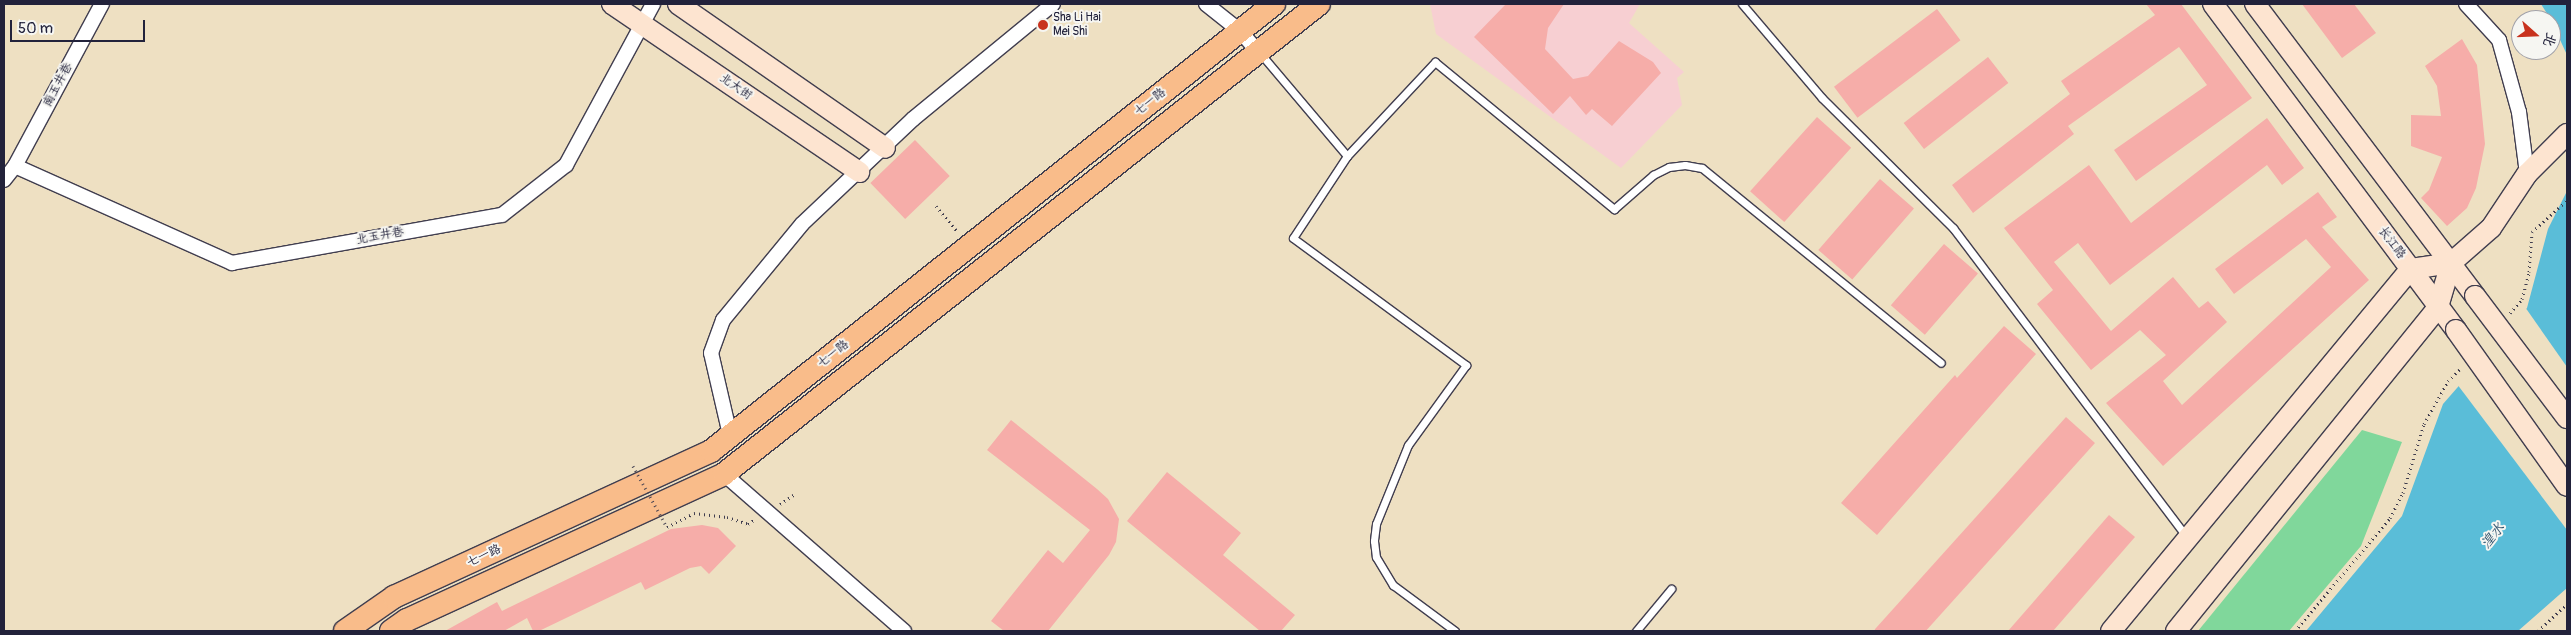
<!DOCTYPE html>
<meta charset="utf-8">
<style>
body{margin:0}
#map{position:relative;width:2571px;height:635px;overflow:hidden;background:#eee0c2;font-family:Pangolin,"LXGW WenKai TC",sans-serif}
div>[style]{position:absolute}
.built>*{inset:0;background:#f7cfd2}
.green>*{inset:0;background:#80d79b}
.water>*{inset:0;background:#5abdd8}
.pier>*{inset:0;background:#eee0c2}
.building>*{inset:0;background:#f6ada9;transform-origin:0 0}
.path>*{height:3px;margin-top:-1.5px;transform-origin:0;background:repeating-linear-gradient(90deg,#413e4f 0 1px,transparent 0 5px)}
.roads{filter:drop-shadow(1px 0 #413e4f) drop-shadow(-1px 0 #413e4f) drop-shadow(0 1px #413e4f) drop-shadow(0 -1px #413e4f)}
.lane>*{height:7px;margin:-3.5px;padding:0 3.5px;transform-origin:3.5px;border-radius:3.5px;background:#fff}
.street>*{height:14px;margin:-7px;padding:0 7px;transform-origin:7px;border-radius:7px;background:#fff}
.secondary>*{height:20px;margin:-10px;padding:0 10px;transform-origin:10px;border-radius:10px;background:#fde4d0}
.primary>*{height:22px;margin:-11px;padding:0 11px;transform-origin:11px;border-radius:11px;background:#f9bc8a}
.path-bridge>*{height:3px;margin-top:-1.5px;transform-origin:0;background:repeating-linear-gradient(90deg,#413e4f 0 1px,transparent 0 5px)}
.bridges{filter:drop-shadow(1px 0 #413e4f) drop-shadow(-1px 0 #413e4f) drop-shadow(0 1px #413e4f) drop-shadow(0 -1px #413e4f)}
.secondary-bridge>*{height:20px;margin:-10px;padding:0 10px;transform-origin:10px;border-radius:10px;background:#fde4d0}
.dots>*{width:14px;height:14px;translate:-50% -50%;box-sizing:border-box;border:2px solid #f6f6f2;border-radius:50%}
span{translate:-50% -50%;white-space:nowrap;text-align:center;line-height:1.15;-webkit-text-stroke:4px #f6f6f2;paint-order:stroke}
.poi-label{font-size:12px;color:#22223b}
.left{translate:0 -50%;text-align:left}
.street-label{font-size:12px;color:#22223b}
.water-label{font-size:14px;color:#365872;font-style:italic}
.frame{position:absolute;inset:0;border:5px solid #22223b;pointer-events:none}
.north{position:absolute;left:2511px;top:10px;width:50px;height:50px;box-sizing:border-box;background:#f6f6f2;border:1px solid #a1a1a9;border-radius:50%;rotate:110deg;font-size:14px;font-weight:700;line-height:20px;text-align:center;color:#22223b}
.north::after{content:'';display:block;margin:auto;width:18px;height:22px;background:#c8321e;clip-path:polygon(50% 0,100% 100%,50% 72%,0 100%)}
.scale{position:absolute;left:10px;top:20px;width:135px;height:22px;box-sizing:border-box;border:2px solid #22223b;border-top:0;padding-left:6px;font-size:15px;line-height:18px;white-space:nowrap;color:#22223b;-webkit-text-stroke:4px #f6f6f2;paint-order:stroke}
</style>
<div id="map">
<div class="built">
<div style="clip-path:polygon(1430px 4px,1640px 4px,1629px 23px,1684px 72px,1677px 78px,1682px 105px,1621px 168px,1436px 34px)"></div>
</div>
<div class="green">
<div style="clip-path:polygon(2362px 430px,2402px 442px,2361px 546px,2289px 631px,2198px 631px)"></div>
</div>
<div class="water">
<div style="clip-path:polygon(2541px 4px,2567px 4px,2567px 55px,2551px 20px)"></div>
<div style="clip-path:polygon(2567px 191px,2567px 588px,2518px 631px,2306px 631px,2402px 516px,2443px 404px,2527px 308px,2548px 229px)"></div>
</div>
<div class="pier">
<div style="clip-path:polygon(2525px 307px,2567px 367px,2567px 530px,2457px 384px)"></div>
</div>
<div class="building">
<div style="clip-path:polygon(1506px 4px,1564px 4px,1548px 28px,1545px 49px,1573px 79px,1588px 76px,1619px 41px,1653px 62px,1661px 73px,1612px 126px,1592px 109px,1586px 115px,1570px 96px,1553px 114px,1474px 37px)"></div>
<div style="clip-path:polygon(2146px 4px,2181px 4px,2252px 98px,2136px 181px,2114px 150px,2207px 85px,2179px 47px,2068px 126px,2074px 134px,1973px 213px,1952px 185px,2070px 94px,2061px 81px,2155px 15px)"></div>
<div style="clip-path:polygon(2302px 4px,2354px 4px,2376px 33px,2342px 58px)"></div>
<div style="left:1937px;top:9px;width:39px;height:129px;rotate:53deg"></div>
<div style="clip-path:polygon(2462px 39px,2477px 65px,2485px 144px,2476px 188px,2467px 208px,2447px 226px,2421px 198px,2429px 190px,2442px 157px,2411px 146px,2411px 115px,2441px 116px,2437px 86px,2425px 66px)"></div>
<div style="left:1988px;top:57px;width:33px;height:107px;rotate:52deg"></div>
<div style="left:1817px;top:117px;width:46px;height:100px;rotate:42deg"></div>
<div style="clip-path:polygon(2267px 118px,2304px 168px,2282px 185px,2267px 165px,2110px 285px,2078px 243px,2054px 262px,2111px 331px,2173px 277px,2199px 308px,2208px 301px,2227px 322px,2163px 381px,2182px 405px,2331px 267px,2306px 239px,2234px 294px,2215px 269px,2318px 192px,2337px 217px,2322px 227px,2369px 280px,2163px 466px,2106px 403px,2166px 355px,2140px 330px,2091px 370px,2037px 304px,2053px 290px,2004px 228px,2089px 165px,2131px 223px)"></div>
<div style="left:915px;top:140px;width:50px;height:62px;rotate:46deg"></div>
<div style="left:1880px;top:179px;width:45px;height:94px;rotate:41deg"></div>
<div style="left:1944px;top:244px;width:45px;height:81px;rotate:41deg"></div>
<div style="clip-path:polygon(2004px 326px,2036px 354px,1877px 535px,1841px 503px,1955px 375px,1957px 378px)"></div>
<div style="left:2066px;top:417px;width:39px;height:286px;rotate:42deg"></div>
<div style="clip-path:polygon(1011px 420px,1097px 489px,1108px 499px,1119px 519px,1116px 542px,1109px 555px,1048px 631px,1004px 631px,991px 621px,1048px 550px,1063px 563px,1090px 530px,987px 450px)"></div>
<div style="clip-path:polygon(1167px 472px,1241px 533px,1223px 555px,1295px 615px,1281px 631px,1260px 631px,1127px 521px)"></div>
<div style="clip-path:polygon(2109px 515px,2135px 537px,2053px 631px,2008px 631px)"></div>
<div style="clip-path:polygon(702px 525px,718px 528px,736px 546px,709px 574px,701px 566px,690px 568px,645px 590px,641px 582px,539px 631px,533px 631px,527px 618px,504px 631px,445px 631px,497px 602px,502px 611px,671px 529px)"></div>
</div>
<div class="path">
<div style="left:936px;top:206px;width:34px;rotate:50deg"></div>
<div style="left:2510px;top:313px;width:18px;rotate:-49deg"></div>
<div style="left:2522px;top:299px;width:28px;rotate:-75deg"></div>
<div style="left:2529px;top:272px;width:40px;rotate:-85.7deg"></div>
<div style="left:2532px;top:232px;width:47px;rotate:-42.4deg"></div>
<div style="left:780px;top:504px;width:18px;rotate:-34deg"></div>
<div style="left:667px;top:527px;width:30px;rotate:-27deg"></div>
<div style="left:694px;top:513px;width:33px;rotate:7deg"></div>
<div style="left:727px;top:517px;width:22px;rotate:18deg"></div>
<div style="left:748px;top:524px;width:7px;rotate:-34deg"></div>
<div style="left:2295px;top:631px;width:148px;rotate:-49.9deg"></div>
<div style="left:2390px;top:518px;width:28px;rotate:-63deg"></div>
<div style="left:2403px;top:493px;width:72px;rotate:-73.1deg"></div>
<div style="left:2424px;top:424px;width:49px;rotate:-60.8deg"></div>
<div style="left:2448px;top:381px;width:18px;rotate:-45deg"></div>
<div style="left:2538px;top:631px;width:40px;rotate:-43deg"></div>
</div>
<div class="roads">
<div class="lane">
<div style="left:1742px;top:4px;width:123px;rotate:49.6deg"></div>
<div style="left:1822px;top:98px;width:185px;rotate:44.8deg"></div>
<div style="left:1953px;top:228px;width:386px;rotate:52.9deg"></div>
<div style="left:1260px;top:53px;width:135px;rotate:49.8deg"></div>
<div style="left:1347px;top:156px;width:129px;rotate:-46.9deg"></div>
<div style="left:1435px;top:62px;width:232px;rotate:39.4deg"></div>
<div style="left:1614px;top:209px;width:52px;rotate:-41.1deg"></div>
<div style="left:1653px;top:175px;width:18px;rotate:-27deg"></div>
<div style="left:1669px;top:167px;width:16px;rotate:-7deg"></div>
<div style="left:1685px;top:165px;width:17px;rotate:10deg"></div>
<div style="left:1702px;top:168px;width:308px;rotate:39.2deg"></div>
<div style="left:1347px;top:156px;width:98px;rotate:123.4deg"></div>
<div style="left:1293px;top:238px;width:215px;rotate:36.3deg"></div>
<div style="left:1466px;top:365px;width:99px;rotate:125.9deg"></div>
<div style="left:1408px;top:445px;width:85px;rotate:112.1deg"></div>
<div style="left:1376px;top:524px;width:17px;rotate:97deg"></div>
<div style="left:1374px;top:541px;width:16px;rotate:83deg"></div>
<div style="left:1376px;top:557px;width:33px;rotate:59deg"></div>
<div style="left:1393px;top:585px;width:77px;rotate:36.6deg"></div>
<div style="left:1636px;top:631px;width:55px;rotate:-50.2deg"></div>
</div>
<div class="street">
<div style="left:1206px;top:4px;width:43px;rotate:38.5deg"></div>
<div style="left:1240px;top:31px;width:28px;rotate:49deg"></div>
<div style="left:2466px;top:4px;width:49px;rotate:47.5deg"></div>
<div style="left:2499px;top:40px;width:75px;rotate:74.5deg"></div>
<div style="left:2519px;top:112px;width:63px;rotate:82.6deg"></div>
<div style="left:15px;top:166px;width:238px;rotate:24.1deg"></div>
<div style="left:232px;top:263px;width:274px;rotate:-10.1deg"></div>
<div style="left:502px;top:215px;width:81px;rotate:-38deg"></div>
<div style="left:566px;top:165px;width:183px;rotate:-61.6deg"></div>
<div style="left:4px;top:180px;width:18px;rotate:-52deg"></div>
<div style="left:15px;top:166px;width:184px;rotate:-61.8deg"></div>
<div style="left:730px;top:435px;width:84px;rotate:-103deg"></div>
<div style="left:711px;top:353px;width:35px;rotate:-70deg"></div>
<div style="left:723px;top:320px;width:124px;rotate:-50.5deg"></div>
<div style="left:802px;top:224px;width:153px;rotate:-43.4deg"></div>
<div style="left:913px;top:119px;width:181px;rotate:-39.4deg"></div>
<div style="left:724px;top:474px;width:239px;rotate:41.1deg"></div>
</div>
<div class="secondary">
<div style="left:612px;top:4px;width:299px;rotate:34.2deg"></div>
<div style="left:678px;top:4px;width:252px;rotate:34.8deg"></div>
<div style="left:2213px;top:4px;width:407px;rotate:53.3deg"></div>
<div style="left:2255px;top:4px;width:366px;rotate:53deg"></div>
<div style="left:2111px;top:631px;width:470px;rotate:-50.4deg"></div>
<div style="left:2411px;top:269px;width:40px;rotate:-8.5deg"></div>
<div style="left:2451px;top:263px;width:53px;rotate:-41.2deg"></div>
<div style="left:2491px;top:228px;width:65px;rotate:-56.3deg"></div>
<div style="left:2527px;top:174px;width:57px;rotate:-45deg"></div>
<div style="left:2176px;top:631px;width:417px;rotate:-51deg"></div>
<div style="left:2438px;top:307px;width:46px;rotate:-73.5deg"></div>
</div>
<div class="primary">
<div style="left:345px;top:631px;width:60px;rotate:-34.8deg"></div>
<div style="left:394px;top:597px;width:349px;rotate:-24.7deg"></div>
<div style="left:711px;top:451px;width:719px;rotate:-38.45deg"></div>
<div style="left:391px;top:631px;width:19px;rotate:-35deg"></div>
<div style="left:407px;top:620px;width:349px;rotate:-24.7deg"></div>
<div style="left:724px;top:474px;width:758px;rotate:-38.31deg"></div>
</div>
</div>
<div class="path-bridge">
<div style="left:633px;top:466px;width:70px;rotate:60.9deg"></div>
</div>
<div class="bridges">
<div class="secondary-bridge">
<div style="left:2475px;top:296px;width:153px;rotate:53deg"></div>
<div style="left:2456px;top:330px;width:191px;rotate:54.6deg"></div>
</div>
</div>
<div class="dots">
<div style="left:1043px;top:25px;background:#c8321e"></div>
</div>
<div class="poi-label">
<span class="left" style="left:1053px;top:25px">Sha Li Hai<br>Mei Shi</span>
</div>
<div class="street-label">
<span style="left:58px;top:85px;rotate:-62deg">南玉井巷</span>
<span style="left:736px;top:87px;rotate:35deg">北大街</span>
<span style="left:1150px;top:102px;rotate:-38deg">七一路</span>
<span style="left:380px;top:236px;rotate:-10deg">北玉井巷</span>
<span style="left:2392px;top:243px;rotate:53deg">长江路</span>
<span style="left:833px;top:354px;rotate:-38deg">七一路</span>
<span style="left:484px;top:556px;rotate:-25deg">七一路</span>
</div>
<div class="water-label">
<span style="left:2493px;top:536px;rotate:-51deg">湟水</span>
</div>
<div class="frame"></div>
<div class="north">北</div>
<div class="scale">50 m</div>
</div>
